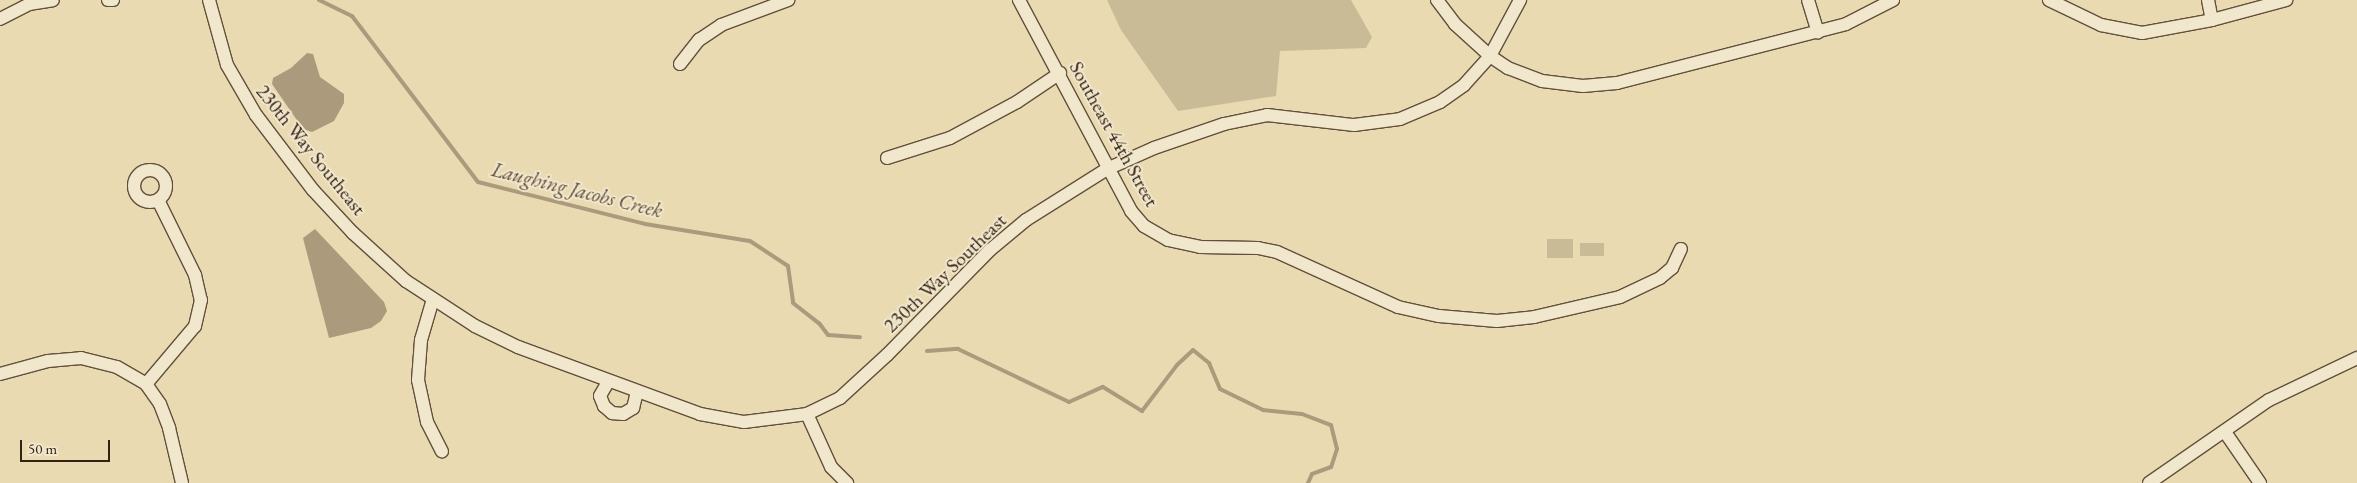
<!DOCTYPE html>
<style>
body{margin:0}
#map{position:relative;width:2357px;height:483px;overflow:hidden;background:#e9dab2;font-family:"EB Garamond",serif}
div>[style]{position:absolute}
.green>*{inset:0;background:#cabb97;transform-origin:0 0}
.water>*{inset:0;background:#ab9b7c}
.stream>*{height:4px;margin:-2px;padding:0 2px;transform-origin:2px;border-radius:2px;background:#ab9b7c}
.roads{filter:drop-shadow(1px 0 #61503c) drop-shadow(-1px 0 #61503c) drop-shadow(0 1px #61503c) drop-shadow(0 -1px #61503c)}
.street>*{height:12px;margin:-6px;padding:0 6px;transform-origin:6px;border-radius:6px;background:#f1e7cd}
.street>.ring{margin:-6px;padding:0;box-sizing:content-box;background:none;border:12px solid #f1e7cd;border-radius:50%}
span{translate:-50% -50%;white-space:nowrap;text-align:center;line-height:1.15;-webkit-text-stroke:4px #f1e7cd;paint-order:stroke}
.street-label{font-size:20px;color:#342214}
.water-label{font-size:21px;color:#5e4c38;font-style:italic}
.scale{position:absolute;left:20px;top:440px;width:90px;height:22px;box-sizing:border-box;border:2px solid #342214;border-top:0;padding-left:6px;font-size:15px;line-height:18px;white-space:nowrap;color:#342214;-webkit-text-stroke:4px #f1e7cd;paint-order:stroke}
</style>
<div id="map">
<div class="green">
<div style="clip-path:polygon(1107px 0,1351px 0,1372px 37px,1366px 48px,1280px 51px,1276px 96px,1178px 111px,1121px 30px)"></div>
<div style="left:1547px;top:239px;width:26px;height:19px"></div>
<div style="left:1580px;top:243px;width:24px;height:13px"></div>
</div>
<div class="water">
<div style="clip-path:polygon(307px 53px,313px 54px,320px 77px,344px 94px,344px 103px,334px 121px,312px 132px,303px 129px,272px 84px,273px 78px,291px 68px)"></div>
<div style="clip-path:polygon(315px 229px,384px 302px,387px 311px,381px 321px,371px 328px,329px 338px,303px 238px)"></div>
</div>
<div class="stream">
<div style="left:319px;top:0;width:37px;rotate:26deg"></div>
<div style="left:352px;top:16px;width:208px;rotate:52.8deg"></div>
<div style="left:478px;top:182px;width:172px;rotate:14.1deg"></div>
<div style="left:645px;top:224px;width:106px;rotate:9.2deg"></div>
<div style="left:750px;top:241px;width:45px;rotate:33.3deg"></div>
<div style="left:788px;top:266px;width:37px;rotate:82deg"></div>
<div style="left:793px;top:303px;width:33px;rotate:38deg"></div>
<div style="left:819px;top:323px;width:15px;rotate:53deg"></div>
<div style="left:828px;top:335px;width:32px;rotate:4deg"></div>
<div style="left:927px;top:351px;width:31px;rotate:-4deg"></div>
<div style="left:958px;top:349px;width:123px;rotate:25.5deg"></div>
<div style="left:1069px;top:402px;width:37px;rotate:-24deg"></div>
<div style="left:1103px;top:387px;width:46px;rotate:31.6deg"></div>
<div style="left:1142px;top:411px;width:58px;rotate:-52.7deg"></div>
<div style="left:1177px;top:365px;width:22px;rotate:-43deg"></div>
<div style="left:1193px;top:350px;width:21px;rotate:39deg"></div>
<div style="left:1209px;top:363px;width:28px;rotate:67deg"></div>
<div style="left:1220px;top:389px;width:48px;rotate:26deg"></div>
<div style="left:1263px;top:410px;width:39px;rotate:6deg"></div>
<div style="left:1302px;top:414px;width:31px;rotate:21deg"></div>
<div style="left:1331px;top:425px;width:25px;rotate:76deg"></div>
<div style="left:1337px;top:449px;width:19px;rotate:108deg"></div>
<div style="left:1331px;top:467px;width:20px;rotate:160deg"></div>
<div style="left:1312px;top:474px;width:10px;rotate:114deg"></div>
</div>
<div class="roads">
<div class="street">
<div style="left:108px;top:0;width:5px"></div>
<div style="left:209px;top:0;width:67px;rotate:74.5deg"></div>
<div style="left:227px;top:65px;width:58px;rotate:59.9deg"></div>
<div style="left:256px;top:115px;width:94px;rotate:52.8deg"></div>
<div style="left:313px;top:190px;width:59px;rotate:47.1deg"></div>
<div style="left:353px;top:233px;width:72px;rotate:42.2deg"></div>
<div style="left:406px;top:281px;width:82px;rotate:33.1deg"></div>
<div style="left:475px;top:326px;width:48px;rotate:26deg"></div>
<div style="left:518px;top:347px;width:194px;rotate:20.2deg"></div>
<div style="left:700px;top:414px;width:45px;rotate:10.3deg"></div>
<div style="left:744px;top:422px;width:64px;rotate:-7.2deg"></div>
<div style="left:807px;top:414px;width:37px;rotate:-26deg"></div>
<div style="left:840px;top:398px;width:64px;rotate:-42.5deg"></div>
<div style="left:887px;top:355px;width:147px;rotate:-45.6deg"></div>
<div style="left:990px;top:250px;width:47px;rotate:-39.8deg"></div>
<div style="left:1026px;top:220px;width:96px;rotate:-32.2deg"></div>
<div style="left:1107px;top:169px;width:51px;rotate:-24.1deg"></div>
<div style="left:1154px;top:148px;width:74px;rotate:-18.9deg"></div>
<div style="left:1224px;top:124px;width:44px;rotate:-11.8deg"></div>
<div style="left:1267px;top:115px;width:88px;rotate:6.6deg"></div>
<div style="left:1354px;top:125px;width:46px;rotate:-7.4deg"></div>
<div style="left:1400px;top:119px;width:43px;rotate:-23deg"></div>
<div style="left:1440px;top:102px;width:29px;rotate:-35deg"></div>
<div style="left:1464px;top:85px;width:39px;rotate:-48deg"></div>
<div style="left:1490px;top:56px;width:22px;rotate:34deg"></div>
<div style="left:1508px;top:68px;width:36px;rotate:21deg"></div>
<div style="left:1542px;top:81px;width:41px;rotate:7deg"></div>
<div style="left:1583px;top:86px;width:34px;rotate:-5deg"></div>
<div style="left:1617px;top:83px;width:236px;rotate:-14.4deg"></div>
<div style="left:1846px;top:24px;width:53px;rotate:-27.1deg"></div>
<div style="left:1019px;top:0;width:239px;rotate:62deg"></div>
<div style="left:1131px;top:211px;width:20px;rotate:49deg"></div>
<div style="left:1144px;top:226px;width:28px;rotate:30deg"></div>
<div style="left:1168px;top:240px;width:33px;rotate:12deg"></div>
<div style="left:1200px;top:247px;width:58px;rotate:1deg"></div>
<div style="left:1258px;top:248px;width:19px;rotate:12deg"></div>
<div style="left:1277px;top:252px;width:133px;rotate:24.4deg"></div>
<div style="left:1398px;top:307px;width:42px;rotate:12.4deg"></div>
<div style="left:1439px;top:316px;width:58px;rotate:4.9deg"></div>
<div style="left:1497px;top:321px;width:37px;rotate:-6deg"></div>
<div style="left:1534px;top:317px;width:88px;rotate:-13.1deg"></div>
<div style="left:1620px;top:297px;width:44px;rotate:-25.4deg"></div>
<div style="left:1660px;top:278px;width:16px;rotate:-40deg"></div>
<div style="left:1672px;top:268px;width:21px;rotate:-65deg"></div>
<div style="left:1437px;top:0;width:30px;rotate:53deg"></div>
<div style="left:1455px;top:24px;width:47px;rotate:42.4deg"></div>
<div style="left:1490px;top:56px;width:64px;rotate:-61.8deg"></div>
<div style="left:1808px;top:0;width:34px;rotate:73deg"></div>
<div style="left:2049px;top:0;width:58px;rotate:25.7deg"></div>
<div style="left:2101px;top:25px;width:42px;rotate:11deg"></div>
<div style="left:2142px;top:33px;width:71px;rotate:-10.5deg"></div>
<div style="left:2212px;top:20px;width:77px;rotate:-15.1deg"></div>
<div style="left:2208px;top:0;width:20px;rotate:79deg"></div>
<div style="left:0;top:19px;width:33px;rotate:-27deg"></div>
<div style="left:29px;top:4px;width:24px;rotate:-9deg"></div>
<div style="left:680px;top:64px;width:31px;rotate:-52deg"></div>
<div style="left:699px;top:40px;width:27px;rotate:-34deg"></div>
<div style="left:721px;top:25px;width:72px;rotate:-20.5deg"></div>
<div style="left:887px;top:158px;width:66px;rotate:-17.6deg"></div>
<div style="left:950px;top:138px;width:76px;rotate:-28.2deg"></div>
<div style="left:1017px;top:102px;width:52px;rotate:-34deg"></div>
<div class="ring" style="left:134px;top:170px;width:20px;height:20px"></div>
<div style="left:158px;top:200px;width:84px;rotate:63.7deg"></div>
<div style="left:195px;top:275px;width:26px;rotate:77deg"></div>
<div style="left:201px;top:300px;width:27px;rotate:103deg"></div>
<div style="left:195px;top:326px;width:76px;rotate:130.2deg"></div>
<div style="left:146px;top:384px;width:24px;rotate:55deg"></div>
<div style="left:160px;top:404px;width:26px;rotate:69deg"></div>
<div style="left:169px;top:428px;width:57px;rotate:76.7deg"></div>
<div style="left:433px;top:299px;width:43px;rotate:106.3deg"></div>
<div style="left:421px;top:340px;width:40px;rotate:94.3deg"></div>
<div style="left:418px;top:380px;width:43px;rotate:77.9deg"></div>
<div style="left:427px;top:422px;width:33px;rotate:63deg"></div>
<div style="left:0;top:374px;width:50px;rotate:-15.2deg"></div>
<div style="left:48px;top:361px;width:33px;rotate:-5deg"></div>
<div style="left:81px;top:358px;width:37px;rotate:14deg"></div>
<div style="left:117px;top:367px;width:34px;rotate:30deg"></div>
<div style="left:608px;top:382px;width:16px;rotate:120deg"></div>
<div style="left:600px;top:396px;width:11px;rotate:68deg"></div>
<div style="left:604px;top:406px;width:11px;rotate:41deg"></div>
<div style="left:612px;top:413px;width:11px;rotate:5deg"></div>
<div style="left:623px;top:414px;width:12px;rotate:-31deg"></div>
<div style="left:633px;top:408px;width:16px;rotate:-76deg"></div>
<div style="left:807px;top:414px;width:58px;rotate:65.6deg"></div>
<div style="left:831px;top:467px;width:23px;rotate:45deg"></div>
<div style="left:2225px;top:432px;width:62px;rotate:55.5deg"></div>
<div style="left:2149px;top:483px;width:146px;rotate:-34.7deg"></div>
<div style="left:2269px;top:400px;width:98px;rotate:-25.5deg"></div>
</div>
</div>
<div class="street-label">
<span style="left:1114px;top:134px;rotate:61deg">Southeast 44th Street</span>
<span style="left:311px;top:150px;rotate:51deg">230th Way Southeast</span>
<span style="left:945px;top:273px;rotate:-44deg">230th Way Southeast</span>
</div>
<div class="water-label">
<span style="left:577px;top:190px;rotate:14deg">Laughing Jacobs Creek</span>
</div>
<div class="scale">50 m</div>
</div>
